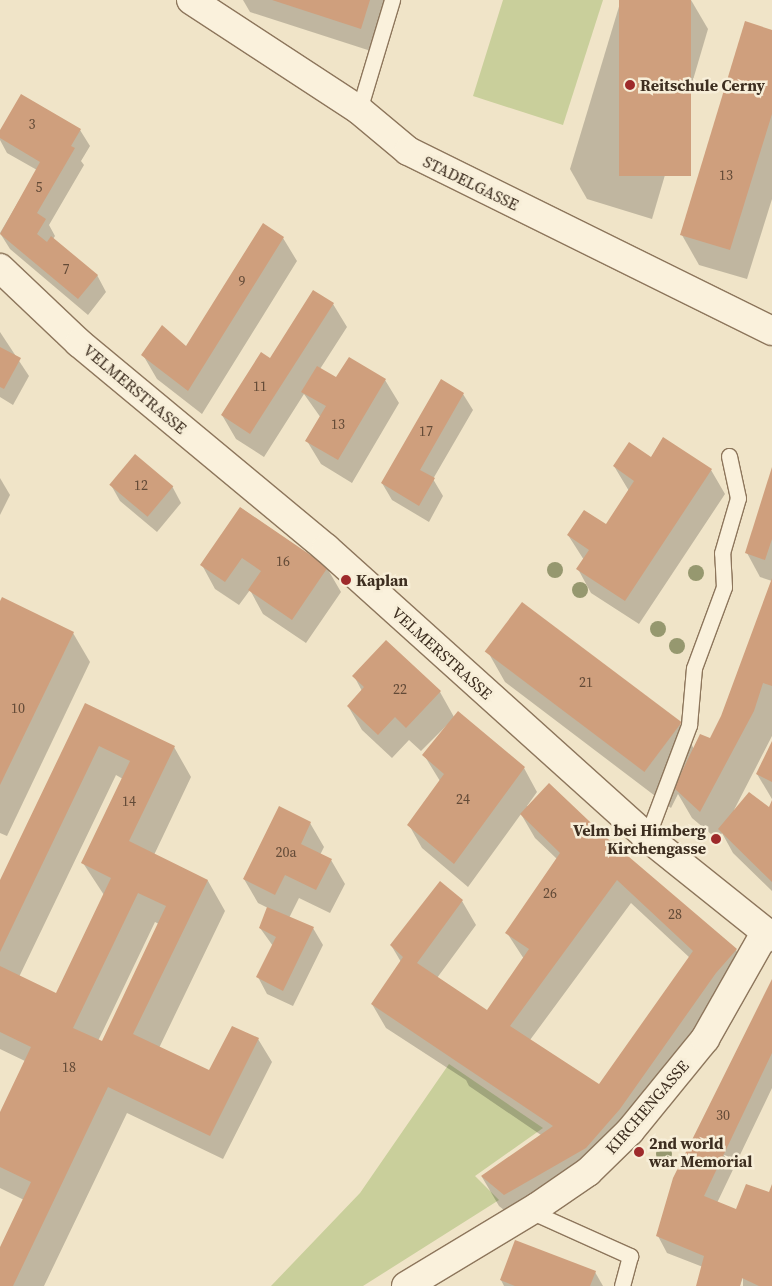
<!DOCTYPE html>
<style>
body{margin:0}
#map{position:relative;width:772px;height:1286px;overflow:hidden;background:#f0e4c8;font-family:"Source Serif 4",serif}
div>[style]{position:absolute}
.green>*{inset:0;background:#c9cf9b}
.shadow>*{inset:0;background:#0003}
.building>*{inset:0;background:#cf9f7d;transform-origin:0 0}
.roads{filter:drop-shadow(1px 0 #8d765c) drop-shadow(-1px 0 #8d765c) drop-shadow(0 1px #8d765c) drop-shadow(0 -1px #8d765c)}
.service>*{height:15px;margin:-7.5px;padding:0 7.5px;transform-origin:7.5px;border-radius:7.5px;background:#faf1dc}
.minor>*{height:28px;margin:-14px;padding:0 14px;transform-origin:14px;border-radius:14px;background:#faf1dc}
.tertiary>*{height:28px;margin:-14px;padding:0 14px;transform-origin:14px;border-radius:14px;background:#faf1dc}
.trees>*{width:16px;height:16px;margin:-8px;border-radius:50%;background:#96986f}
.dots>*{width:14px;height:14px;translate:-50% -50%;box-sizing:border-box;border:2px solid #f7eed8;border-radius:50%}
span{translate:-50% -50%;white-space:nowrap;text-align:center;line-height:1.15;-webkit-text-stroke:5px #f7eed8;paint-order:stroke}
.number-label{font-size:14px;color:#624a37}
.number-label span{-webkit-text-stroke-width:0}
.poi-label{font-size:16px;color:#3d2e20;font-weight:700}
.left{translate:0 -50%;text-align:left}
.right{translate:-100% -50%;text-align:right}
.street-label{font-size:16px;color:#3d2e20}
</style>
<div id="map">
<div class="green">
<div style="clip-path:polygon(503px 0,603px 0,563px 125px,473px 96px)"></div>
<div style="clip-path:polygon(449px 1064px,543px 1128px,475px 1176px,499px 1200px,363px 1286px,271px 1286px,360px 1193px)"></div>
</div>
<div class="shadow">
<div style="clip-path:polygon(243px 0,390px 0,374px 52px,250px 12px)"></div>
<div style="clip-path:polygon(621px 0,691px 0,708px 29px,652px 219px,587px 199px,570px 169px)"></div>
<div style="clip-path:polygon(772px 31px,772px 199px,747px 279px,699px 265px,682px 235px)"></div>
<div style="clip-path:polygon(80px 130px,90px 146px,81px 161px,84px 165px,49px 225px,55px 236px,53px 239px,97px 275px,106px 292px,88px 315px,10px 249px,0 233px,37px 170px,7px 153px,0 140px,0 132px)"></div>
<div style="clip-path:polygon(283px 238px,297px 261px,202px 414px,157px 379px,143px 355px,187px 348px)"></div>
<div style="clip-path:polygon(333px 304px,347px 327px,320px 369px,337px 379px,385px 380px,399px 403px,352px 483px,321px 464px,307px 441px,321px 418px,304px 394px,264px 457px,236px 439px,222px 415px,270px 360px)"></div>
<div style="clip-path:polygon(0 332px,29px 376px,13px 405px,0 397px)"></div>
<div style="clip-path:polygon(463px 394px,473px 410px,433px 479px,443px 496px,429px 522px,392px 500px,382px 483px)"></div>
<div style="clip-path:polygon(664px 439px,711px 470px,725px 494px,639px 624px,591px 593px,578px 569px,584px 560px,568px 535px,606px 526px,629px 491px,614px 466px,651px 458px)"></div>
<div style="clip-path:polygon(772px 470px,772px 581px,760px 577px,747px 553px)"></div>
<div style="clip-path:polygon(0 478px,10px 495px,0 515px)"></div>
<div style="clip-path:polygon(111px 485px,172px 486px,181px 503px,157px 532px,120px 501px)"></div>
<div style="clip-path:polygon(241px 508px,327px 568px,341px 592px,306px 643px,263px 614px,250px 590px,239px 605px,215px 589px,202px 565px)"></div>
<div style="clip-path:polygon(772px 581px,772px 736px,734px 810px,769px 809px,772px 803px,772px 891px,733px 853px,722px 833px,718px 840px,692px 818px,678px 794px,671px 808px,505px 682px,488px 652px,680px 725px,694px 749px,710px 740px,722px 716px)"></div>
<div style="clip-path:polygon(0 604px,73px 633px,90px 662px,7px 836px,0 833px)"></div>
<div style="clip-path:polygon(evenodd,354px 676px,440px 692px,454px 717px,524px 768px,537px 792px,527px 806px,607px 840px,736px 950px,750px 974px,637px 1139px,603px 1178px,522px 1225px,499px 1206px,482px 1177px,541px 1135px,469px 1086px,466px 1080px,386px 1028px,372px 1004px,401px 962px,391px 945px,440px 883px,462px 901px,476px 925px,437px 978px,488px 1012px,524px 959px,507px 933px,557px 859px,535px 838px,521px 814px,468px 887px,422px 848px,409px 825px,440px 781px,424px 755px,449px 723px,421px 751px,409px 740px,392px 758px,362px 730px,348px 706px,362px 691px,354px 676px,631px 903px,690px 958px,599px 1086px,530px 1040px,631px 903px)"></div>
<div style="clip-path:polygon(evenodd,86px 705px,174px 747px,191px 777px,154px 855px,208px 881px,225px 911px,159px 1048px,209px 1072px,258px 1039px,272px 1062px,223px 1159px,127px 1113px,44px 1286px,0 1286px,0 1250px,24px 1200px,0 1188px,0 1115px,25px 1061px,0 1049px,0 883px,86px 705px,116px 775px,123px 779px,83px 863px,104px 895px,57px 995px,19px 977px,116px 775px,86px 705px,155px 922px,159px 924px,103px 1043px,98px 1041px,155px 922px)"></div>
<div style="clip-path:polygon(772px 744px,772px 799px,757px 774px)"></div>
<div style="clip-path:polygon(279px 808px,310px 823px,324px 847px,320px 855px,331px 860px,345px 884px,330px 913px,299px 898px,289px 918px,313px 928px,323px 945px,293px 1006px,267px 994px,258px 977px,273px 946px,260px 928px,268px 908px,258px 903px,244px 879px)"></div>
<div style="clip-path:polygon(772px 982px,772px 1088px,717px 1203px,737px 1211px,770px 1195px,772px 1188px,772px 1286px,743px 1286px,743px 1277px,740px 1286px,698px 1286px,703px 1267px,667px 1253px,658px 1236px)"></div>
<div style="clip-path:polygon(595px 1272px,603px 1286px,504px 1286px,501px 1280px)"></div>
</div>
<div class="building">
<div style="clip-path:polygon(272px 0,370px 0,361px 29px)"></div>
<div style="left:619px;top:0;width:72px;height:176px"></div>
<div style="clip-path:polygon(745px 21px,772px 30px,772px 114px,730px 250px,680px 235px)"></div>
<div style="clip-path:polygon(21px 94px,81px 129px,71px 146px,75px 148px,37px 213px,46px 219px,37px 234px,47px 242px,51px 236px,98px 275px,78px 299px,0 234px,40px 162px,0 138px,0 130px)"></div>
<div style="clip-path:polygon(263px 223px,284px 237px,188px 391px,141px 355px,162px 325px,186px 346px)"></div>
<div style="clip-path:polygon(313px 290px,334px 303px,250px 434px,221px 415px,261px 352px,270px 358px)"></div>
<div style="clip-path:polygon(0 347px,21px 358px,4px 389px,0 387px)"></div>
<div style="clip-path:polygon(349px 357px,386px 379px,338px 460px,305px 441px,326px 406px,301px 392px,317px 366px,336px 377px)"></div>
<div style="clip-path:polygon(441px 379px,464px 393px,420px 470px,435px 478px,419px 506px,381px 483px)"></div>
<div style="clip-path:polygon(663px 437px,712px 469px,625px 601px,576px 569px,589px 550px,567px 535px,584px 510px,606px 524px,634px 481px,613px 466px,629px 442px,651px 457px)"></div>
<div style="left:135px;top:454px;width:50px;height:40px;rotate:40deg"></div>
<div style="clip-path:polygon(772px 467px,772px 539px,765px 560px,745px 553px)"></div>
<div style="clip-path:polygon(240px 507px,328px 567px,292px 620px,248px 590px,261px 571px,242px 558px,225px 582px,200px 565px)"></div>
<div style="clip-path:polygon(772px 578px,772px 686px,763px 683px,754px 711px,700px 812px,674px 788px,700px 734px,710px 738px,721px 716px)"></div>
<div style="clip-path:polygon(2px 597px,74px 632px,0 785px,0 601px)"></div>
<div style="left:522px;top:602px;width:200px;height:62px;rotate:37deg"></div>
<div style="clip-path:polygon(386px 640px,441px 691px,406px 728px,395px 717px,378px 735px,347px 706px,364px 687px,352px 676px)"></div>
<div style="clip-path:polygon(evenodd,85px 703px,175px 746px,129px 841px,208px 880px,133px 1034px,209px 1070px,232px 1026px,259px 1038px,210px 1136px,108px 1087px,13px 1286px,0 1286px,0 1247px,31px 1182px,0 1167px,0 1112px,31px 1047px,0 1032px,0 966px,56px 993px,111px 878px,81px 863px,130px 761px,99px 746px,0 952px,0 880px,85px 703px,138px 893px,166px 906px,102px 1041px,73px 1028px,138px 893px)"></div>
<div style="clip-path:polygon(458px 711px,525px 767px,454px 864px,407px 825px,444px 774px,422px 755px)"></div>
<div style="clip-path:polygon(772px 741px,772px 782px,756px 774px)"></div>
<div style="clip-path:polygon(evenodd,549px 783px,608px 839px,737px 949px,716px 973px,620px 1109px,586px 1148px,504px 1195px,481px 1176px,553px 1126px,371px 1004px,403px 957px,390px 945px,440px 881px,463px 900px,417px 963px,487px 1010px,529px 949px,505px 933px,560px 853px,520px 814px,549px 783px,617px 880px,693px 951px,599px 1084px,510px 1026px,617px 880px)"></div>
<div style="clip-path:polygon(749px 792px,769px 807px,772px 800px,772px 882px,718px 829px)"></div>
<div style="clip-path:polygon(279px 806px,311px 822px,301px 844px,332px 859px,316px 890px,285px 875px,275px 895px,243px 879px)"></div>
<div style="clip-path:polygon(267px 907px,314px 927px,283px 991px,256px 977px,276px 937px,259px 928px)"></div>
<div style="clip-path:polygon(772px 979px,772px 1053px,704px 1196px,736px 1209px,746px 1184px,769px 1192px,772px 1184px,772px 1286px,759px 1286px,742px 1278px,740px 1286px,696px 1286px,704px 1256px,656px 1236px,673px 1178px)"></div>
<div style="clip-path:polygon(515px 1240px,596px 1271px,590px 1286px,515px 1286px,500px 1280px)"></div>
</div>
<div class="roads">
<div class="service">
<div style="left:359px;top:110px;width:115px;rotate:-73.3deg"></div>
<div style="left:647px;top:837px;width:120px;rotate:-69.4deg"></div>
<div style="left:689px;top:725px;width:57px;rotate:-85deg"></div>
<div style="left:694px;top:668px;width:86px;rotate:-69.7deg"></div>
<div style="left:724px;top:587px;width:34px;rotate:-93deg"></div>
<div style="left:722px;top:553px;width:57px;rotate:-73.8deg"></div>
<div style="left:738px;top:498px;width:43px;rotate:-102.1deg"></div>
<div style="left:530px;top:1211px;width:110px;rotate:24.2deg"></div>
<div style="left:630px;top:1256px;width:31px;rotate:105deg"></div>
</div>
<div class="minor">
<div style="left:191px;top:0;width:201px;rotate:33.2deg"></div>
<div style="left:359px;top:110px;width:64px;rotate:39.9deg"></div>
<div style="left:408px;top:151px;width:406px;rotate:26.3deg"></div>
<div style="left:406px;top:1286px;width:153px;rotate:-31.1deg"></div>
<div style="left:537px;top:1207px;width:62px;rotate:-34.5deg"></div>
<div style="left:588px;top:1172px;width:59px;rotate:-44.3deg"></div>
<div style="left:630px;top:1131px;width:119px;rotate:-50.8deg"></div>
<div style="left:705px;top:1039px;width:122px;rotate:-60.5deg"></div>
</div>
<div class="tertiary">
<div style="left:0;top:268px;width:109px;rotate:43.5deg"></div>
<div style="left:79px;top:343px;width:321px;rotate:39.7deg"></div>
<div style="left:326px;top:548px;width:432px;rotate:42deg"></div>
<div style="left:647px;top:837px;width:160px;rotate:38.7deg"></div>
</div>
</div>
<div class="trees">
<div style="left:555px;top:570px"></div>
<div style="left:696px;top:573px"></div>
<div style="left:580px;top:590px"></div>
<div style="left:658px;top:629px"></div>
<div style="left:677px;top:646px"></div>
<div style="left:664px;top:1154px"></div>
</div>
<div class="dots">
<div style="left:630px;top:85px;background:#9e2a2b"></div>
<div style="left:346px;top:580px;background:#9e2a2b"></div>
<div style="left:716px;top:839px;background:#9e2a2b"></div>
<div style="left:639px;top:1152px;background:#9e2a2b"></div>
</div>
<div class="number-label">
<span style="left:32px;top:124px">3</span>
<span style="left:726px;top:175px">13</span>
<span style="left:39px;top:187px">5</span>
<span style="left:66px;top:269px">7</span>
<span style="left:242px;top:281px">9</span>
<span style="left:260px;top:386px">11</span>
<span style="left:338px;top:424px">13</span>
<span style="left:426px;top:431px">17</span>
<span style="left:141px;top:485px">12</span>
<span style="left:283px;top:561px">16</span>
<span style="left:586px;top:682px">21</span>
<span style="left:400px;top:689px">22</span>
<span style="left:18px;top:708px">10</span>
<span style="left:463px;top:799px">24</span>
<span style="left:129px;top:801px">14</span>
<span style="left:286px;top:852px">20a</span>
<span style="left:550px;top:893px">26</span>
<span style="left:675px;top:914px">28</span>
<span style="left:69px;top:1067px">18</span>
<span style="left:723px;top:1115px">30</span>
</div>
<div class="poi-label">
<span class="left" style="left:640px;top:85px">Reitschule Cerny</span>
<span class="left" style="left:356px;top:580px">Kaplan</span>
<span class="right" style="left:706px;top:839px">Velm bei Himberg<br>Kirchengasse</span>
<span class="left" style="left:649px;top:1152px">2nd world<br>war Memorial</span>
</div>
<div class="street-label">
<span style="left:471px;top:183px;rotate:26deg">STADELGASSE</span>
<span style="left:135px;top:389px;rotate:40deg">VELMERSTRASSE</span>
<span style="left:442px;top:653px;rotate:42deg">VELMERSTRASSE</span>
<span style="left:647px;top:1107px;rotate:-49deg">KIRCHENGASSE</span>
</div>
</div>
